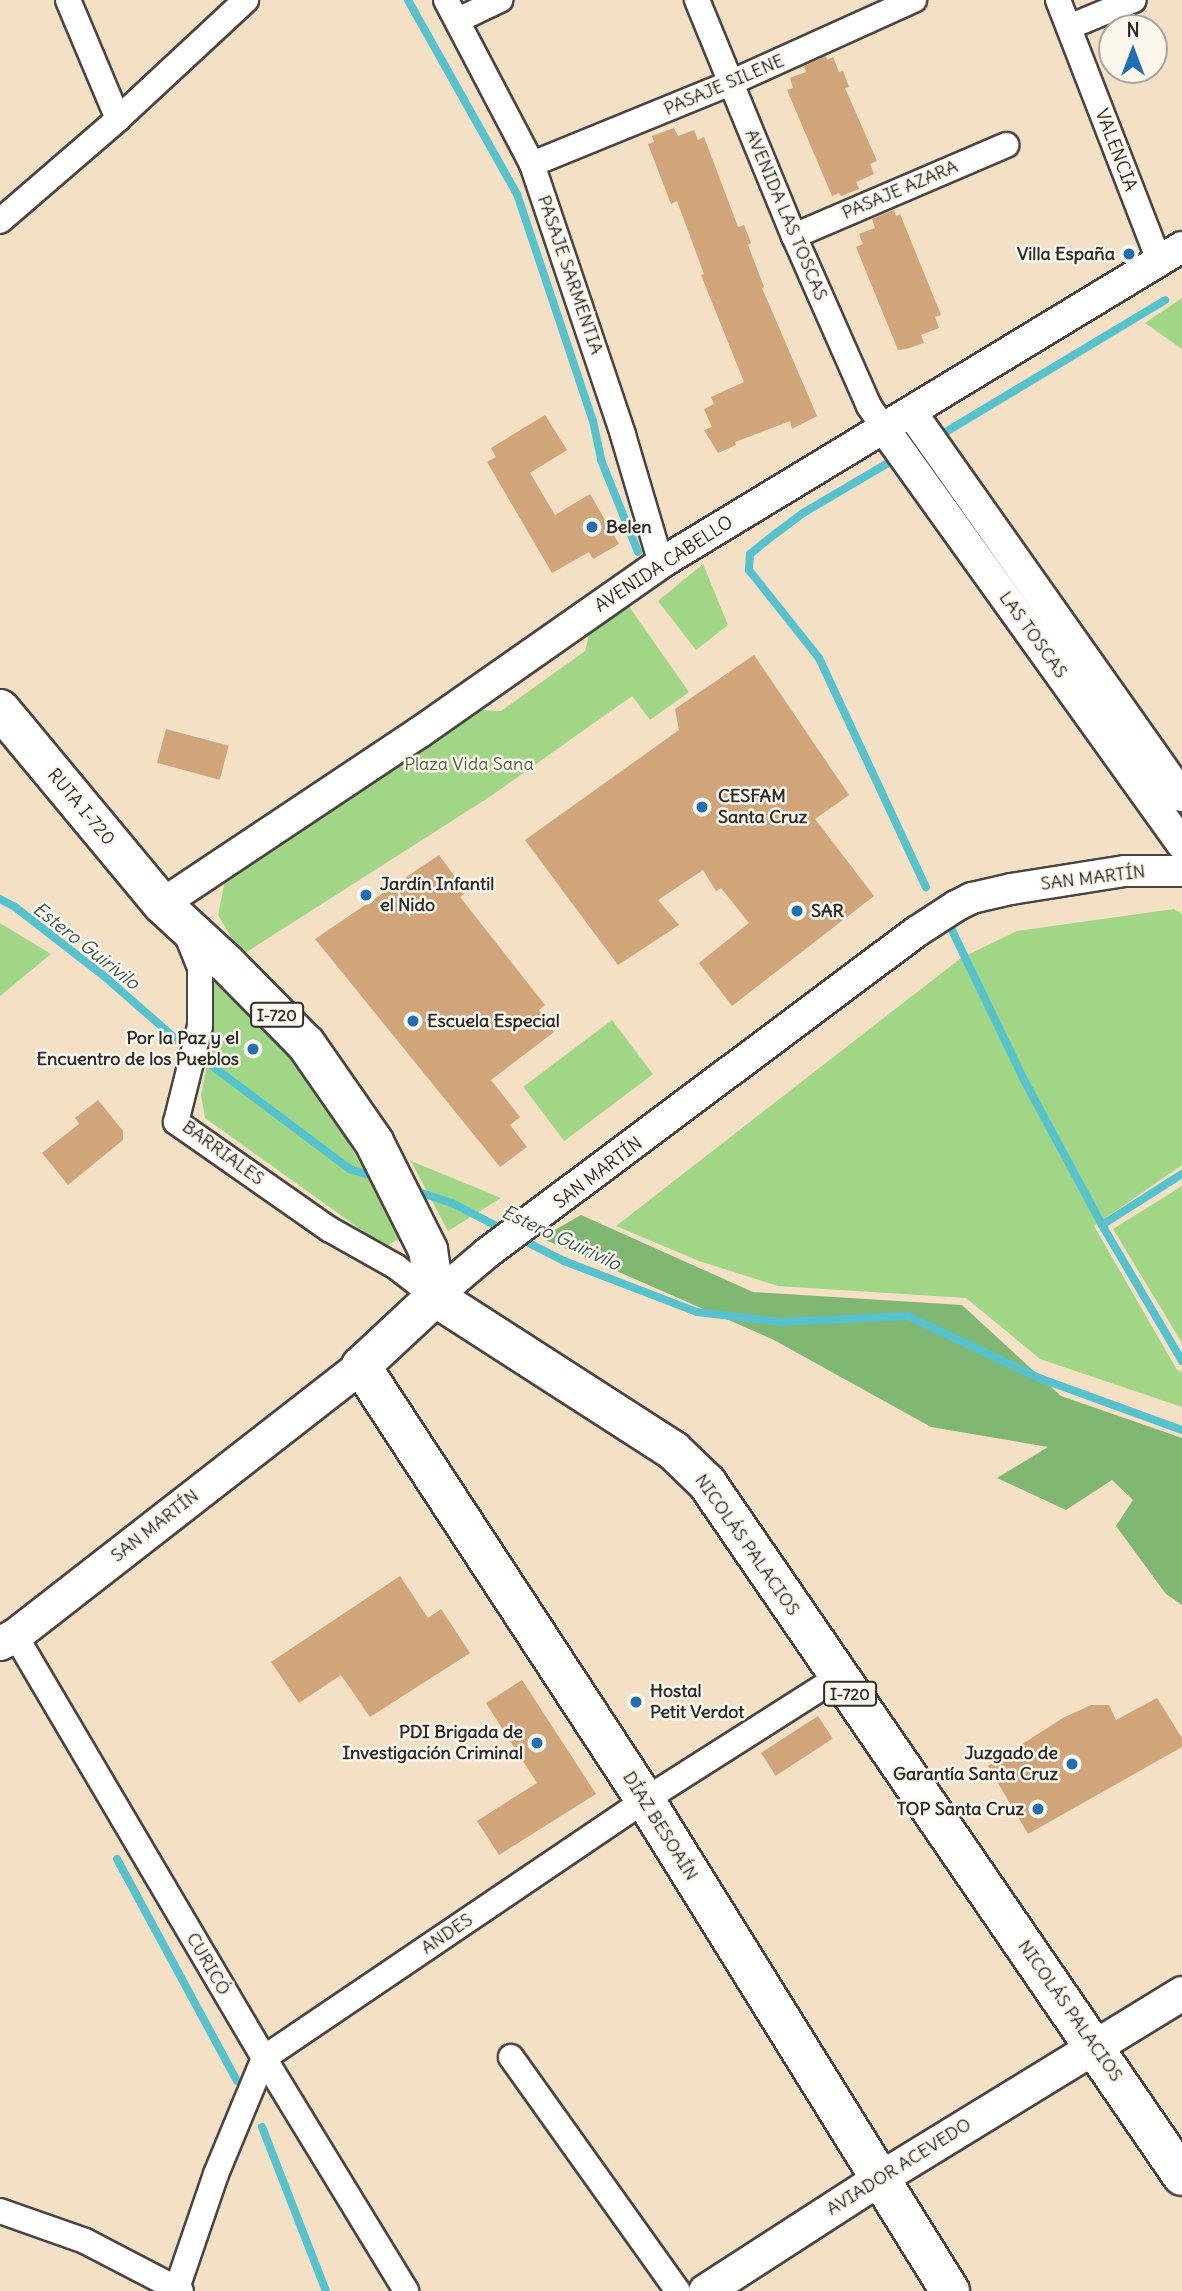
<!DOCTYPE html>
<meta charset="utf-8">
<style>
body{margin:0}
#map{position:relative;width:1182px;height:2291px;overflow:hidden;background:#f3e0c5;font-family:Delius,sans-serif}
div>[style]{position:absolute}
.green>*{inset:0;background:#a1d686;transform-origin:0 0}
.forest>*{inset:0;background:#80b773}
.stream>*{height:8px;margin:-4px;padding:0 4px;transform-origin:4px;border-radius:4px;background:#55c2cd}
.building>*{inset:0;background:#cfa579;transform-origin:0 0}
.roads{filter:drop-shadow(2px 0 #494642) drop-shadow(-2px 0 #494642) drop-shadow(0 2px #494642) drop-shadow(0 -2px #494642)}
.minor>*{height:24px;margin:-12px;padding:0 12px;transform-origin:12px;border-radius:12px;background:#fff}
.tertiary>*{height:30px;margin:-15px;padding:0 15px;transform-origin:15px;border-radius:15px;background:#fff}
.secondary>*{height:33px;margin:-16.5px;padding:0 16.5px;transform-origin:16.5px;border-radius:16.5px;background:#fff}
.primary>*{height:38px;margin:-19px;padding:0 19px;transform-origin:19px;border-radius:19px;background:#fff}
.dots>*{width:19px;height:19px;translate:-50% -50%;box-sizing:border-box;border:4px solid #fbf7ec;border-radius:50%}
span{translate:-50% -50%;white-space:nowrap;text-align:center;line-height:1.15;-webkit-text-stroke:5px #fbf7ec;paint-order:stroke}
.shield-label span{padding:2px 5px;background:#fbf7ec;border:2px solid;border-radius:5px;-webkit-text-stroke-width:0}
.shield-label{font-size:16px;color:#2b2b2b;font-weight:700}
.street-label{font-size:18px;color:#2b2b2b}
.poi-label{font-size:18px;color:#2b2b2b;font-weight:700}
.right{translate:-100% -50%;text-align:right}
.left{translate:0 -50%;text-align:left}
.park-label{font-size:18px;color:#4e5e46}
.water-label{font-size:19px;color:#38585c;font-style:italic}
.north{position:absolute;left:1098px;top:14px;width:70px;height:70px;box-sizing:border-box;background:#fbf7ec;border:2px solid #a8a59f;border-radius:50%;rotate:0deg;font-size:19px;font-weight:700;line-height:28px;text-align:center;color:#2b2b2b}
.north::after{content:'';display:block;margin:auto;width:24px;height:32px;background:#1f6fb2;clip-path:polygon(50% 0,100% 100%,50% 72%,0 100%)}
</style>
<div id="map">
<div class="green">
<div style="clip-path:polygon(1182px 298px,1182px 349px,1145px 323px)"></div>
<div style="clip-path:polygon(703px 564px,728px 625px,696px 650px,658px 601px)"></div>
<div style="clip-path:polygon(628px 605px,689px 692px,650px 720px,632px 696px,491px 796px,242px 955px,218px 915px,226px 876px,479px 710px,501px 711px,585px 651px,589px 635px)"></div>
<div style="clip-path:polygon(1174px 909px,1182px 914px,1182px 1165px,1094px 1226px,1177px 1370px,1182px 1372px,1182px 1407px,1040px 1359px,966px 1298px,778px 1286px,699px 1261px,616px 1226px,961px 958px,1017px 931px)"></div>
<div style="clip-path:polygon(0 923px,51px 954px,0 996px)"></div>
<div style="clip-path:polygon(215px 981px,298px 1054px,402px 1237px,385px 1247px,205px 1118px,201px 1095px,213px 1034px,207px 1003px)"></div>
<div style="left:612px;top:1020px;width:68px;height:111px;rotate:53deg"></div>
<div style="clip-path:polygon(411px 1161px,501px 1198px,448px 1231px)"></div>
<div style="clip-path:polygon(1182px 1186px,1182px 1343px,1113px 1229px)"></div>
</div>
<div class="forest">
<div style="clip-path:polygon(581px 1215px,753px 1292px,962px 1305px,1061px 1396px,1182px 1438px,1182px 1605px,1166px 1594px,1116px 1526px,1133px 1500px,1112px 1480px,1066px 1510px,997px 1478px,1048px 1447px,931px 1427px,774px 1340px,541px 1238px)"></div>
</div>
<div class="stream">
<div style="left:408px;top:0;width:223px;rotate:60.7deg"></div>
<div style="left:517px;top:194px;width:239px;rotate:71.5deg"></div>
<div style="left:593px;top:421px;width:40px;rotate:78deg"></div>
<div style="left:601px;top:460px;width:99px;rotate:68.1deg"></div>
<div style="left:944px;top:433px;width:258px;rotate:-31deg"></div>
<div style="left:888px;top:463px;width:99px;rotate:149.5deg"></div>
<div style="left:803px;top:513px;width:34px;rotate:143deg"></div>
<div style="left:776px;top:533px;width:33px;rotate:141deg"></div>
<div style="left:750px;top:554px;width:16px;rotate:94deg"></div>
<div style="left:749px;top:570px;width:112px;rotate:51.5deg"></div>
<div style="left:819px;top:658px;width:253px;rotate:65deg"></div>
<div style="left:0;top:899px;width:17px;rotate:28deg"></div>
<div style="left:15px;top:907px;width:113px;rotate:37.8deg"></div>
<div style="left:104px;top:976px;width:96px;rotate:41.2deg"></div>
<div style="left:176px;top:1039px;width:217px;rotate:36.8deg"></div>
<div style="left:350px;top:1169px;width:28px;rotate:18deg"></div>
<div style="left:948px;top:922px;width:173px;rotate:64.3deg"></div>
<div style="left:1023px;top:1078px;width:167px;rotate:61.7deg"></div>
<div style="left:1102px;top:1225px;width:158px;rotate:59.5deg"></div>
<div style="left:412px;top:1190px;width:42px;rotate:18deg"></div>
<div style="left:452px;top:1203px;width:61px;rotate:27.4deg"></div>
<div style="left:1102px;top:1225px;width:95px;rotate:-32.5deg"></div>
<div style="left:517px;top:1237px;width:53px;rotate:27.1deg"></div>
<div style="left:564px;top:1261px;width:142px;rotate:21deg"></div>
<div style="left:697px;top:1312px;width:85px;rotate:6.8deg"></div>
<div style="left:781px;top:1322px;width:127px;rotate:-2.7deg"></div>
<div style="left:908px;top:1316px;width:145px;rotate:25.3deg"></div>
<div style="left:1039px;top:1378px;width:152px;rotate:20deg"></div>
<div style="left:117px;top:1859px;width:252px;rotate:61.6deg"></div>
<div style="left:262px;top:2127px;width:176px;rotate:68.7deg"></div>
</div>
<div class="building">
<div style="clip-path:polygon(826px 56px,827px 60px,833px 57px,839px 72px,843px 71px,849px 87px,845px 88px,877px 161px,870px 164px,874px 174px,856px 182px,859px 189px,841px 196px,839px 193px,832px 196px,787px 90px,793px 88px,790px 78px,806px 72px,804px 66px)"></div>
<div style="clip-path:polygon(674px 128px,678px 136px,694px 130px,698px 140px,704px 137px,738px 227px,744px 225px,751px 243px,748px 245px,764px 287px,762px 288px,817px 416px,792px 429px,790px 421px,735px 442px,736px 445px,718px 453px,704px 430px,712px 427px,704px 409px,714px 404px,711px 397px,744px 382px,701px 275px,704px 274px,677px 201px,671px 204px,648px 144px,654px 142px,652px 136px)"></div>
<div style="clip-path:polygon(894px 210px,896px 216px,900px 214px,941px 315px,935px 317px,939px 328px,921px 335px,924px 343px,906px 349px,898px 350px,856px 247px,863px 244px,859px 234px,875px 228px,872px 219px)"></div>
<div style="clip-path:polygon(545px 415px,567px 450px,530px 473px,555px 515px,590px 494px,619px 544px,593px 559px,589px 552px,552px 573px,487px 462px,496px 457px,491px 448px)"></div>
<div style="clip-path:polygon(754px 655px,849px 795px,815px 819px,874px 896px,732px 1006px,699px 963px,749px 923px,721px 888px,716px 891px,703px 870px,658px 900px,679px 925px,618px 965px,525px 840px,679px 730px,675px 709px)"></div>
<div style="left:166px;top:729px;width:65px;height:35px;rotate:15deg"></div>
<div style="clip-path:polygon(439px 855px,466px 892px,460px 897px,545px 1005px,539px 1010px,554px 1032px,491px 1080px,520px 1117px,510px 1125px,527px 1147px,500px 1167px,315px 939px)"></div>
<div style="clip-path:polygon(98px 1100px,123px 1131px,123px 1140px,68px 1185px,42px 1153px,79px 1124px,75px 1118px)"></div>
<div style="clip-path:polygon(400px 1576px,428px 1618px,441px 1609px,470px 1653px,370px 1717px,341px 1675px,299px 1703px,271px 1662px)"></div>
<div style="clip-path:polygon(522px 1680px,596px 1794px,499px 1855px,477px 1821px,537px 1783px,486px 1703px)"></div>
<div style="clip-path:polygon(1157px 1698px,1182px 1738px,1182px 1747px,1028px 1834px,988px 1766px,1063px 1718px,1091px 1705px,1109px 1705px,1116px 1720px)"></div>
<div style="left:818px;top:1716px;width:27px;height:68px;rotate:57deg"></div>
</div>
<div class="roads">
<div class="minor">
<div style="left:68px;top:0;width:129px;rotate:67.2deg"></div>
<div style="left:446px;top:0;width:185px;rotate:62.3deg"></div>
<div style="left:532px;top:164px;width:286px;rotate:71.4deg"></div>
<div style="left:623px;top:435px;width:134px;rotate:73.5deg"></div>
<div style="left:697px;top:0;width:255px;rotate:67.7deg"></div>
<div style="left:794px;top:236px;width:186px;rotate:66.2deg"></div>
<div style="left:869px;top:406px;width:25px;rotate:56deg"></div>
<div style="left:1058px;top:0;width:280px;rotate:68.8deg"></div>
<div style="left:458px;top:20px;width:47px;rotate:-25.5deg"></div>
<div style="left:1069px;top:27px;width:70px;rotate:-22.6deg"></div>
<div style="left:532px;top:164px;width:214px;rotate:-22.2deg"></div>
<div style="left:730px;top:83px;width:202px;rotate:-24.3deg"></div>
<div style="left:0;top:221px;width:156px;rotate:-40.8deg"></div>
<div style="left:118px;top:119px;width:175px;rotate:-42.9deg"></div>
<div style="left:794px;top:236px;width:231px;rotate:-23.2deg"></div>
<div style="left:186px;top:933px;width:37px;rotate:68deg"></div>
<div style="left:200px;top:967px;width:59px;rotate:90deg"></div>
<div style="left:200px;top:1026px;width:99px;rotate:104deg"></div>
<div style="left:176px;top:1122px;width:187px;rotate:35deg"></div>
<div style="left:329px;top:1229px;width:76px;rotate:29.3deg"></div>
<div style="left:395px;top:1266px;width:51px;rotate:37.8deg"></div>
<div style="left:15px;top:1635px;width:491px;rotate:59.5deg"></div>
<div style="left:264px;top:2058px;width:273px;rotate:58.6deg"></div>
<div style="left:511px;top:2057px;width:287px;rotate:54.5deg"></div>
<div style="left:0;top:2211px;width:90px;rotate:19.4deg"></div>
<div style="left:85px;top:2241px;width:108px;rotate:27.5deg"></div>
<div style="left:176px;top:2291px;width:124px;rotate:-71.1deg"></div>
<div style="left:216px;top:2174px;width:126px;rotate:-67.5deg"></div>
<div style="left:264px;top:2058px;width:460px;rotate:-34.1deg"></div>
<div style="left:645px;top:1800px;width:229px;rotate:-32.5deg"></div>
</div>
<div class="tertiary">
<div style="left:911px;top:412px;width:470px;rotate:54.8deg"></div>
<div style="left:883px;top:427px;width:513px;rotate:54.36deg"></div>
<div style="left:162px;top:904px;width:310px;rotate:-33.7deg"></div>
<div style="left:420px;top:732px;width:294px;rotate:-35deg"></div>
<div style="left:661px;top:563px;width:609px;rotate:-31.24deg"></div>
<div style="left:435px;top:1297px;width:68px;rotate:-40.2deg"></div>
<div style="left:487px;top:1253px;width:536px;rotate:-36.81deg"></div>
<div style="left:916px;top:932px;width:48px;rotate:-33deg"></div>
<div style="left:956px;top:906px;width:18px;rotate:-27deg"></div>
<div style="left:972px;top:898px;width:40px;rotate:-13deg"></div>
<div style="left:1011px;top:889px;width:115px;rotate:-9deg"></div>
<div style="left:1125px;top:871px;width:57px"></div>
</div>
<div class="secondary">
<div style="left:0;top:1643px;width:17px;rotate:-28deg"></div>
<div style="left:15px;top:1635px;width:438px;rotate:-37.9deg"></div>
<div style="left:705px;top:2291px;width:208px;rotate:-32.9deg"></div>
<div style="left:880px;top:2178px;width:354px;rotate:-31.5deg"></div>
</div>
<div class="primary">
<div style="left:0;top:709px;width:254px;rotate:50.3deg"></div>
<div style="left:162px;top:904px;width:88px;rotate:42.7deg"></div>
<div style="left:227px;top:964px;width:112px;rotate:45.4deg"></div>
<div style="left:306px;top:1044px;width:119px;rotate:55.2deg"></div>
<div style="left:374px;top:1142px;width:121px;rotate:63.4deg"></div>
<div style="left:428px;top:1250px;width:48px;rotate:81.5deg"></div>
<div style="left:435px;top:1297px;width:284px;rotate:32.8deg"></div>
<div style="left:674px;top:1451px;width:46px;rotate:44.1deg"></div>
<div style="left:707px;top:1483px;width:840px;rotate:55.57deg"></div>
<div style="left:435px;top:1297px;width:101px;rotate:137deg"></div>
<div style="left:361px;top:1366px;width:519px;rotate:56.8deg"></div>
<div style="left:645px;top:1800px;width:578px;rotate:58.15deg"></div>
</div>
</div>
<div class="dots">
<div style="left:1129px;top:254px;background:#1f6fb2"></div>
<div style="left:592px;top:527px;background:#1f6fb2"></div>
<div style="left:702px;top:807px;background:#1f6fb2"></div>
<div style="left:366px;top:895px;background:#1f6fb2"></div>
<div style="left:797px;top:911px;background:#1f6fb2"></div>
<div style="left:413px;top:1021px;background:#1f6fb2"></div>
<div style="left:253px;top:1049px;background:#1f6fb2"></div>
<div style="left:636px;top:1702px;background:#1f6fb2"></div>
<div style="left:537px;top:1743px;background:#1f6fb2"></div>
<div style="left:1072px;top:1764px;background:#1f6fb2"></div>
<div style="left:1038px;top:1809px;background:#1f6fb2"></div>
</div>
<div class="shield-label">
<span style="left:277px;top:1015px">I-720</span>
<span style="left:850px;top:1694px">I-720</span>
</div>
<div class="street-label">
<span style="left:724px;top:85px;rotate:-23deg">PASAJE SILENE</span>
<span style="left:1116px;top:150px;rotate:69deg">VALENCIA</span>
<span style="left:900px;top:190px;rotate:-23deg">PASAJE AZARA</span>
<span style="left:786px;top:215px;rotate:67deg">AVENIDA LAS TOSCAS</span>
<span style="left:570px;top:275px;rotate:71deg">PASAJE SARMENTIA</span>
<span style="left:664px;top:564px;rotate:-33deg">AVENIDA CABELLO</span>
<span style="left:1033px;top:635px;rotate:54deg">LAS TOSCAS</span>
<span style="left:81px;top:807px;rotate:50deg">RUTA I-720</span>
<span style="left:1093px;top:878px;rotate:-7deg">SAN MARTÍN</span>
<span style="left:223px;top:1153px;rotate:36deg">BARRIALES</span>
<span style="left:598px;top:1173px;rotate:-37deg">SAN MARTÍN</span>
<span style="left:155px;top:1526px;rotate:-38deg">SAN MARTÍN</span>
<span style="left:747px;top:1545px;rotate:55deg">NICOLÁS PALACIOS</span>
<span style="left:660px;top:1826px;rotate:58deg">DÍAZ BESOAÍN</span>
<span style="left:447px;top:1934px;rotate:-34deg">ANDES</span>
<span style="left:208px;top:1964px;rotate:60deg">CURICÓ</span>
<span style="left:1070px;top:2011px;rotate:55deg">NICOLÁS PALACIOS</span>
<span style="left:899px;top:2167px;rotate:-32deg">AVIADOR ACEVEDO</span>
</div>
<div class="poi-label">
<span class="right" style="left:1115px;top:254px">Villa España</span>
<span class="left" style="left:606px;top:527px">Belen</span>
<span class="left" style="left:718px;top:807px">CESFAM<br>Santa Cruz</span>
<span class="left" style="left:380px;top:895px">Jardín Infantil<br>el Nido</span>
<span class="left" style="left:811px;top:911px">SAR</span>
<span class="left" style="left:427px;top:1021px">Escuela Especial</span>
<span class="right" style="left:239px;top:1049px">Por la Paz y el<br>Encuentro de los Pueblos</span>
<span class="left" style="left:650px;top:1702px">Hostal<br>Petit Verdot</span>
<span class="right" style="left:523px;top:1743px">PDI Brigada de<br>Investigación Criminal</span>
<span class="right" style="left:1058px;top:1764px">Juzgado de<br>Garantía Santa Cruz</span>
<span class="right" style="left:1024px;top:1809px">TOP Santa Cruz</span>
</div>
<div class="park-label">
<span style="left:469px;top:764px">Plaza Vida Sana</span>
</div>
<div class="water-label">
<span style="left:86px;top:946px;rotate:38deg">Estero Guirivilo</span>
<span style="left:561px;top:1238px;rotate:25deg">Estero Guirivilo</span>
</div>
<div class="north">N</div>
</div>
